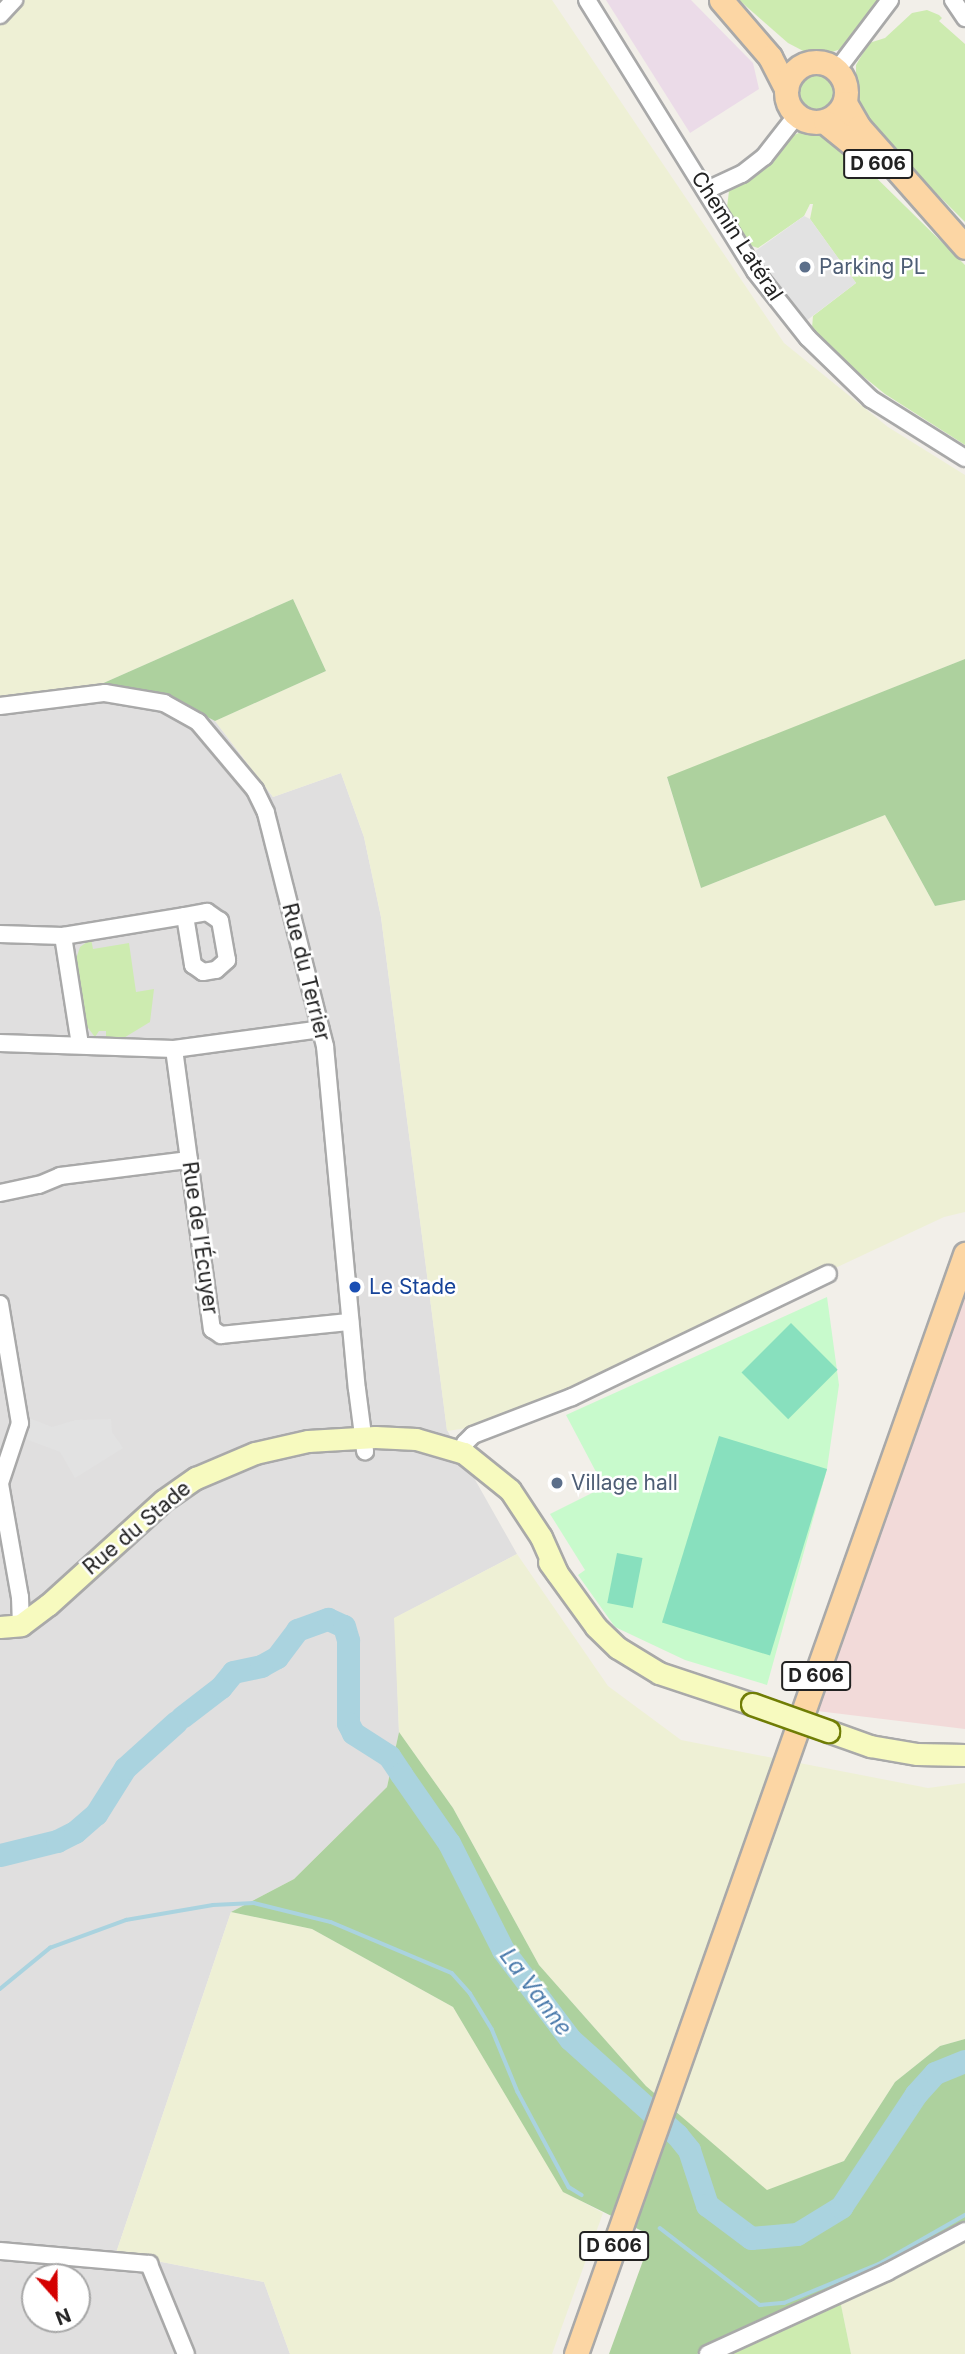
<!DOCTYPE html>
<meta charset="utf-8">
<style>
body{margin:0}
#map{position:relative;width:965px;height:2354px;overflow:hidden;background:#f2efe9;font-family:Inter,sans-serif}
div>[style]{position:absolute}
.residential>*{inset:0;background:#e0dfdf}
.commercial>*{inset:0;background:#f2dad9}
.industrial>*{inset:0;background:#ebdbe8}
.farmland>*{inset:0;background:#eef0d5}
.grass>*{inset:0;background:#cdebb0}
.round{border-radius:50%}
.forest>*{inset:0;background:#add19e}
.park>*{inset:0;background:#c8facc}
.pitch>*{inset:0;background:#88e0be;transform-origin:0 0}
.parking>*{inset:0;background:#e2e2e2}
.stream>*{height:3.5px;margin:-1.75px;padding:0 1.75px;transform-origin:1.75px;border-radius:1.75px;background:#aad3df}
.river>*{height:23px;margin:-11.5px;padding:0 11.5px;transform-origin:11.5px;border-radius:11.5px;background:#aad3df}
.roads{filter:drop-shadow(2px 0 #a9a9a9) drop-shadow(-2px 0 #a9a9a9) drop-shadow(0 2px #a9a9a9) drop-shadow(0 -2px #a9a9a9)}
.street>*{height:16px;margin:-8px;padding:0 8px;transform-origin:8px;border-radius:8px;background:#fff}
.secondary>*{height:21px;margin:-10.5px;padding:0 10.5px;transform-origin:10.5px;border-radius:10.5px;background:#f7fabf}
.primary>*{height:23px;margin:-11.5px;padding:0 11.5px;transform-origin:11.5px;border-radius:11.5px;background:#fcd6a4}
.primary>.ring{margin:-11.5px;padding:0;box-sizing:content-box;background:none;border:23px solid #fcd6a4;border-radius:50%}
.bridges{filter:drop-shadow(2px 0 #707d05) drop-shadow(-2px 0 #707d05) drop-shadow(0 2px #707d05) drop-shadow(0 -2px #707d05)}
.secondary-bridge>*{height:21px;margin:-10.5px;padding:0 10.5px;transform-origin:10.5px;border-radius:10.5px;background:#f7fabf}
.dots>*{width:19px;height:19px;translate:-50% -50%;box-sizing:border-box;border:4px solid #fff;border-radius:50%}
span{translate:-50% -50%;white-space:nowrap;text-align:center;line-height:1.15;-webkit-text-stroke:5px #fff;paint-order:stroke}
.shield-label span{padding:2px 5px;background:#fff;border:2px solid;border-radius:5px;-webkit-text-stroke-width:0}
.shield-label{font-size:19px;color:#222;font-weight:700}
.street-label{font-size:21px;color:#222}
.service-label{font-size:21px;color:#4e5e75}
.left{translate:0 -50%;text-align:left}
.transit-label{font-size:21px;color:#164399}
.water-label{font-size:23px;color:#4a7aab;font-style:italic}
.north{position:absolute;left:21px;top:2263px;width:70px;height:70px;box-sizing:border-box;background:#fff;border:2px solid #a7a7a7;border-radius:50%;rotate:159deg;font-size:19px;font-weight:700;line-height:28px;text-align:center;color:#222}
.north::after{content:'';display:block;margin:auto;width:24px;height:32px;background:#d40000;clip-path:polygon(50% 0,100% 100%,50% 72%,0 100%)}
</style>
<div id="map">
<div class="residential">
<div style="clip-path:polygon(evenodd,99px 685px,184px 705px,215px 721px,273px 797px,341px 773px,364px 837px,381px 917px,447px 1430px,517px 1554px,395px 1618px,399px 1732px,387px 1787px,294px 1879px,231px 1912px,116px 2253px,264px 2282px,290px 2354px,0 2354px,0 697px,99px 685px,35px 2277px,77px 2277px,77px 2319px,35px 2319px,35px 2277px)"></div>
</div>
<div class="commercial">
<div style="clip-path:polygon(965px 1286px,965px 1729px,809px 1710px,932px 1386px)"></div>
</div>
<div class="industrial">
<div style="clip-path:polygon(606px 0,691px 0,753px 63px,759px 89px,690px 133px)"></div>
</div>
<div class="farmland">
<div style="clip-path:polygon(0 0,552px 0,784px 343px,888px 427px,965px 475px,965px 659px,667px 778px,701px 888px,885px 815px,935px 906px,965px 900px,965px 1212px,944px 1217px,571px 1392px,467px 1428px,447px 1431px,381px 917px,364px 837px,341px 773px,273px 797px,215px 721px,326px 671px,293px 599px,99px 685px,0 697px)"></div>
<div style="clip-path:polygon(517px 1554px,608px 1686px,681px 1740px,928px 1788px,965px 1783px,965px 2039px,940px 2046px,895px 2082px,844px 2161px,767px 2191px,646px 2086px,539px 1965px,453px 1808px,399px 1732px,394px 1618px)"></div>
<div style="clip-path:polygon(231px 1912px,312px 1929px,453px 2007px,563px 2191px,603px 2213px,552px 2354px,290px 2354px,264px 2282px,116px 2253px)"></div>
<div style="clip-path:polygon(965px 2237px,965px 2354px,851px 2354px,840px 2300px)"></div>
</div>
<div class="grass">
<div style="clip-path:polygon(739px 0,882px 0,841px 49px,820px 56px,809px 54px,788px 43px)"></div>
<div style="clip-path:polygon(927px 10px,939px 15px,942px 18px,939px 21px,965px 44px,965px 222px,882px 139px,856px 97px,856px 65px,869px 43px,885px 38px,912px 13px)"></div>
<div class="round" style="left:793px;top:70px;width:46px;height:46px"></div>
<div style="clip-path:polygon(803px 131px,827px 135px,845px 147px,965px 265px,965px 445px,885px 394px,817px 339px,812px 328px,813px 316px,856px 283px,810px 219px,813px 204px,810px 204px,804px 216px,758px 248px,752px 246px,727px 207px,729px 191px,770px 160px,792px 136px)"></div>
<div style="clip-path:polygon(91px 939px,93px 949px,129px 943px,136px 992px,154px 989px,150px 1022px,122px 1039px,106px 1038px,106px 1031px,99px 1031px,95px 1037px,85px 1024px,76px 959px,80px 947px)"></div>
<div style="clip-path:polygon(840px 2300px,851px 2354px,717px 2354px)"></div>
</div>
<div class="forest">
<div style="clip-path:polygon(293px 599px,326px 671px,215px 721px,184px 705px,99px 685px)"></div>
<div style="clip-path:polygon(965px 659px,965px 900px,935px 906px,885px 815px,701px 888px,667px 777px)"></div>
<div style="clip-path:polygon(399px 1732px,453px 1808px,539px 1965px,646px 2086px,767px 2190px,844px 2161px,895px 2082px,940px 2046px,965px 2039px,965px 2224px,697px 2354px,609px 2354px,648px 2247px,646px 2233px,563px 2192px,453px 2007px,312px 1929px,231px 1912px,294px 1879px,387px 1787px)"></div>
</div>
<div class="park">
<div style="clip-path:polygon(827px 1297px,839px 1385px,827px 1469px,767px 1685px,685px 1660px,615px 1627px,578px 1575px,585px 1570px,550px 1514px,604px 1487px,566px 1415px)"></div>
</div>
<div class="pitch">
<div style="left:791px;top:1323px;width:66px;height:70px;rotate:45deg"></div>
<div style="left:719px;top:1436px;width:113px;height:195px;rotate:17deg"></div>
<div style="left:617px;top:1553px;width:26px;height:51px;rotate:11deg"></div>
</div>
<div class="parking">
<div style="clip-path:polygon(804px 216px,810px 219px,856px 283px,806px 321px,754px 252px)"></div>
<div style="clip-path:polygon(29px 1418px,52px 1427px,76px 1420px,111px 1419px,112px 1432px,123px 1448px,75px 1478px,60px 1452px,23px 1438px)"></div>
</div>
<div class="stream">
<div style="left:0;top:1989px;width:65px;rotate:-39.4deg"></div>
<div style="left:50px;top:1948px;width:81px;rotate:-20.2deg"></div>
<div style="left:126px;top:1920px;width:88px;rotate:-9.8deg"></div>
<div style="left:213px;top:1905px;width:41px;rotate:-2.8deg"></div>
<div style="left:254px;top:1903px;width:79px;rotate:13.9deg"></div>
<div style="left:331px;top:1922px;width:131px;rotate:22.9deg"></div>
<div style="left:452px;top:1973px;width:27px;rotate:48deg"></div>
<div style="left:470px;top:1993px;width:42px;rotate:58.6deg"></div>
<div style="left:492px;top:2029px;width:68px;rotate:67.6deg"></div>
<div style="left:518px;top:2092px;width:108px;rotate:61.8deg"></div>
<div style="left:569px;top:2187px;width:15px;rotate:32deg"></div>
<div style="left:660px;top:2228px;width:126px;rotate:37.6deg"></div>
<div style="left:760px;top:2305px;width:24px;rotate:-5deg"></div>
<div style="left:784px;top:2303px;width:103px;rotate:-22.3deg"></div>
<div style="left:879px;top:2264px;width:99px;rotate:-29.7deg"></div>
</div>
<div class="river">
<div style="left:182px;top:1717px;width:49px;rotate:-37.6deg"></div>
<div style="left:221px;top:1687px;width:19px;rotate:-51deg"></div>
<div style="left:233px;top:1672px;width:29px;rotate:-12deg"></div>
<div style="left:261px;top:1666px;width:18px;rotate:-29deg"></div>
<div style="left:277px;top:1657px;width:34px;rotate:-53deg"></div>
<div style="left:297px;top:1630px;width:33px;rotate:-20deg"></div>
<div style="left:328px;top:1619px;width:17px;rotate:24deg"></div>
<div style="left:344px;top:1626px;width:15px;rotate:74deg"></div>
<div style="left:348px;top:1640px;width:83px;rotate:90deg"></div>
<div style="left:348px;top:1723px;width:11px;rotate:63deg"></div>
<div style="left:353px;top:1733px;width:43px;rotate:32.6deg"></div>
<div style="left:389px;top:1756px;width:22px;rotate:56deg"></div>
<div style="left:401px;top:1774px;width:84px;rotate:55.2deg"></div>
<div style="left:449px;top:1843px;width:120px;rotate:63.2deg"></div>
<div style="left:503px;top:1950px;width:111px;rotate:53deg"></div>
<div style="left:570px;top:2039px;width:144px;rotate:41.9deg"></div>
<div style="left:677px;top:2135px;width:19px;rotate:51deg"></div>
<div style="left:689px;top:2150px;width:58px;rotate:71.9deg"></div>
<div style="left:707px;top:2205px;width:55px;rotate:36.9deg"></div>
<div style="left:751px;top:2238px;width:46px;rotate:-5deg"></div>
<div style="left:797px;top:2234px;width:52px;rotate:-31.5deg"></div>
<div style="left:841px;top:2207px;width:136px;rotate:-56.4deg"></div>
<div style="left:916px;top:2094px;width:28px;rotate:-48deg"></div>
<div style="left:935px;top:2073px;width:32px;rotate:-22deg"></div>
<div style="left:0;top:1855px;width:59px;rotate:-13.8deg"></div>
<div style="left:57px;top:1841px;width:20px;rotate:-27deg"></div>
<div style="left:75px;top:1832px;width:28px;rotate:-41deg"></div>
<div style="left:96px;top:1814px;width:54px;rotate:-57.8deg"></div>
<div style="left:125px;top:1768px;width:69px;rotate:-42deg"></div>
</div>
<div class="roads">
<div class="street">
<div style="left:587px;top:0;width:319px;rotate:58.2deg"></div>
<div style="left:755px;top:271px;width:85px;rotate:51.7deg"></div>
<div style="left:808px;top:338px;width:88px;rotate:44.1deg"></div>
<div style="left:871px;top:399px;width:111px;rotate:32.1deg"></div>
<div style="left:953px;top:0;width:22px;rotate:56deg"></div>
<div style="left:0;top:15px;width:21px;rotate:-47deg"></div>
<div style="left:837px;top:70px;width:88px;rotate:-52.9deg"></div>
<div style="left:707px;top:190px;width:38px;rotate:-25deg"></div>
<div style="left:742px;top:174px;width:28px;rotate:-38deg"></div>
<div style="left:764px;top:157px;width:52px;rotate:-52deg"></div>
<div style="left:0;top:706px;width:106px;rotate:-7.1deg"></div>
<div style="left:105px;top:693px;width:60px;rotate:9.6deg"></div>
<div style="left:164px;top:703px;width:39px;rotate:29deg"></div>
<div style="left:198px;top:722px;width:89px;rotate:50deg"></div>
<div style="left:255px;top:790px;width:25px;rotate:64deg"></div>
<div style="left:266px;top:813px;width:240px;rotate:75.8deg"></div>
<div style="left:325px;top:1046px;width:344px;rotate:84.7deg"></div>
<div style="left:357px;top:1389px;width:63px;rotate:82.6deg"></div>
<div style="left:0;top:934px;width:63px;rotate:1.8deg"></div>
<div style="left:63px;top:936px;width:124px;rotate:-9.3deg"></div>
<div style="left:185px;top:916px;width:50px;rotate:80.7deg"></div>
<div style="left:193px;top:965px;width:12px;rotate:35deg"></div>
<div style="left:203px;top:972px;width:13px;rotate:-9deg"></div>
<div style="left:216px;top:970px;width:15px;rotate:-42deg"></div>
<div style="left:227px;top:960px;width:40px;rotate:-100deg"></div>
<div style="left:220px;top:921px;width:16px;rotate:-145deg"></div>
<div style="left:207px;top:912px;width:22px;rotate:170deg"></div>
<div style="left:63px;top:936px;width:110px;rotate:81.1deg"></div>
<div style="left:0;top:1043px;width:174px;rotate:2deg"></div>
<div style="left:174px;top:1049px;width:148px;rotate:-7.7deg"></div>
<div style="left:174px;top:1049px;width:283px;rotate:82.3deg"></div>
<div style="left:212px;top:1329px;width:11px;rotate:34deg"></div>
<div style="left:221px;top:1335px;width:130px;rotate:-5.8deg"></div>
<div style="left:0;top:1193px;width:40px;rotate:-12deg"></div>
<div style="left:39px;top:1185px;width:23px;rotate:-23deg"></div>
<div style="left:60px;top:1176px;width:130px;rotate:-7.1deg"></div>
<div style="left:0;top:1304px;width:121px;rotate:80.5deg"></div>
<div style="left:20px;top:1423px;width:63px;rotate:108.4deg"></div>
<div style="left:464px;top:1453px;width:10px;rotate:-84deg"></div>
<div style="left:465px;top:1443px;width:11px;rotate:-45deg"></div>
<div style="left:473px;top:1435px;width:106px;rotate:-21deg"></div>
<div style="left:572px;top:1397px;width:284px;rotate:-25.7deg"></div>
<div style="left:0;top:1484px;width:115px;rotate:80deg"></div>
<div style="left:20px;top:1597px;width:28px;rotate:88deg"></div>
<div style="left:0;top:2251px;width:150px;rotate:5deg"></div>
<div style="left:149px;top:2264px;width:97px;rotate:67.7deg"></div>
<div style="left:708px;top:2354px;width:197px;rotate:-24.6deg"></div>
<div style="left:887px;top:2272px;width:88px;rotate:-27.7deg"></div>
</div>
<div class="secondary">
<div style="left:549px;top:1562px;width:80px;rotate:54.1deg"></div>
<div style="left:596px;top:1627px;width:30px;rotate:44deg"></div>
<div style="left:618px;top:1648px;width:48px;rotate:31.4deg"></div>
<div style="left:659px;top:1673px;width:98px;rotate:18.4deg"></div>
<div style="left:0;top:1627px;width:21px;rotate:-5deg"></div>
<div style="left:21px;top:1625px;width:34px;rotate:-37deg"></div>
<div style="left:48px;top:1605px;width:156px;rotate:-42.2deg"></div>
<div style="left:164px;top:1500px;width:39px;rotate:-35deg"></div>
<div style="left:196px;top:1478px;width:64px;rotate:-23deg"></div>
<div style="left:255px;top:1453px;width:54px;rotate:-12.8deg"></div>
<div style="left:308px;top:1441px;width:67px;rotate:-3.4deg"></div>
<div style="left:375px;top:1437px;width:41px;rotate:2.8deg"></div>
<div style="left:416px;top:1439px;width:50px;rotate:16.3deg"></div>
<div style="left:464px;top:1453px;width:59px;rotate:38.8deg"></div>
<div style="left:510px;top:1490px;width:56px;rotate:56.6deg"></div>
<div style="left:541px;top:1537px;width:39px;rotate:66deg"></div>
<div style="left:828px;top:1731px;width:45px;rotate:19.7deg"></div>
<div style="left:870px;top:1746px;width:48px;rotate:9.7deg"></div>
<div style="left:917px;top:1754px;width:48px;rotate:1.2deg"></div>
</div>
<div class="primary">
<div style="left:721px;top:0;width:75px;rotate:49.3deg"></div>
<div style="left:770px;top:57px;width:36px;rotate:63deg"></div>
<div class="ring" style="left:786px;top:62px;width:37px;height:37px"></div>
<div style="left:845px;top:103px;width:28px;rotate:60deg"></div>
<div style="left:859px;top:127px;width:160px;rotate:48.5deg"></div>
<div style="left:825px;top:122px;width:62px;rotate:39.1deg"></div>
<div style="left:576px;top:2354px;width:1167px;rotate:-70.52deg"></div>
</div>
</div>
<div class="bridges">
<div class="secondary-bridge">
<div style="left:752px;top:1704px;width:81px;rotate:19.6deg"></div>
</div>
</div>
<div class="dots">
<div style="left:805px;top:267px;background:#5c6f8a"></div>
<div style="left:355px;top:1287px;background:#1a4fb4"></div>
<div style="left:557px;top:1483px;background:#5c6f8a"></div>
</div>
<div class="shield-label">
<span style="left:878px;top:164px">D 606</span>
<span style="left:816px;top:1676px">D 606</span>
<span style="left:614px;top:2246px">D 606</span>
</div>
<div class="street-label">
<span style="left:737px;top:236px;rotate:57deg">Chemin Latéral</span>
<span style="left:306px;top:972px;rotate:76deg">Rue du Terrier</span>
<span style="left:200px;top:1238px;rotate:82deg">Rue de l’Écuyer</span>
<span style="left:137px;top:1528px;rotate:-40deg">Rue du Stade</span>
</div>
<div class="service-label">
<span class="left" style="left:819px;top:267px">Parking PL</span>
<span class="left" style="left:571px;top:1483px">Village hall</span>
</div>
<div class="transit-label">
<span class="left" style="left:369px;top:1287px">Le Stade</span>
</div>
<div class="water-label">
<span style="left:536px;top:1992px;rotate:53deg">La Vanne</span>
</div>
<div class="north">N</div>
</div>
